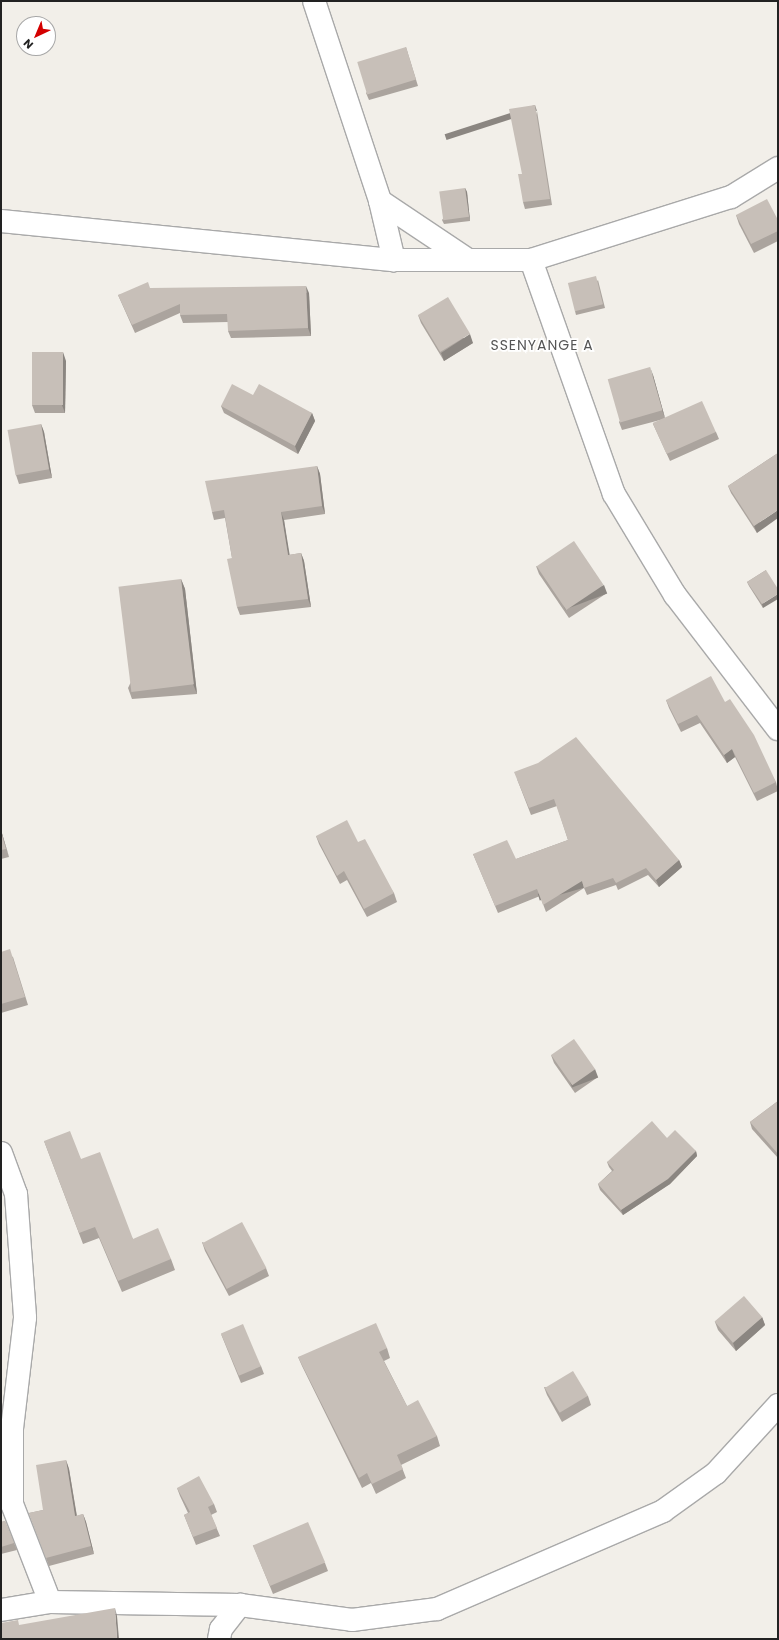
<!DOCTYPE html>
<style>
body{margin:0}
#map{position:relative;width:779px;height:1640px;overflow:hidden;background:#f2efe9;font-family:Poppins,sans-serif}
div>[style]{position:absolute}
.roads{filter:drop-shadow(1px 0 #a9a9a9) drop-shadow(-1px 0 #a9a9a9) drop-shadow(0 1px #a9a9a9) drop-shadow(0 -1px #a9a9a9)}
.minor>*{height:22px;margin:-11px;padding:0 11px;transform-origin:11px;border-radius:11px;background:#fff}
.wall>*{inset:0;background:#aba49e}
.shaded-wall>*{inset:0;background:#8b8681;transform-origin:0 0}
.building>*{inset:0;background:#c7bfb8;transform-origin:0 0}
span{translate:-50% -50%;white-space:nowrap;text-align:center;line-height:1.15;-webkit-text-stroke:3.5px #fff;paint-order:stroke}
.quarter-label{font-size:14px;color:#555;letter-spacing:1px}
.frame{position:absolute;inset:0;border:2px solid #222;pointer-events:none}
.north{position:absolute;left:16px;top:16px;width:40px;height:40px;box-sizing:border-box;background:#fff;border:1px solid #a7a7a7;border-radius:50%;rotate:224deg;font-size:11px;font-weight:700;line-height:16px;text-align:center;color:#222}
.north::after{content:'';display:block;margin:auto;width:14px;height:18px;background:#d40000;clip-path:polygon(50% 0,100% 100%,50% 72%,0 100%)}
</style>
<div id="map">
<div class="roads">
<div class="minor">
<div style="left:314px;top:1px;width:211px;rotate:71.7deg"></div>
<div style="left:380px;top:201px;width:61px;rotate:76.7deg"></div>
<div style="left:380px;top:201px;width:106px;rotate:33.8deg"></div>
<div style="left:1px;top:221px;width:395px;rotate:5.7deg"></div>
<div style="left:394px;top:260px;width:137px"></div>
<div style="left:531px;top:260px;width:210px;rotate:-17.5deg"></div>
<div style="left:731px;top:197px;width:55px;rotate:-31.7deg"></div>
<div style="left:531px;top:260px;width:248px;rotate:70.5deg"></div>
<div style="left:614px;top:494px;width:118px;rotate:58.9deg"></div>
<div style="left:675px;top:595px;width:169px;rotate:52.5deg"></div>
<div style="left:1px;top:1153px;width:44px;rotate:69.9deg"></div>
<div style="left:16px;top:1194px;width:124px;rotate:85.8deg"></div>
<div style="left:25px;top:1318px;width:112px;rotate:96.7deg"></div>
<div style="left:12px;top:1429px;width:75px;rotate:90deg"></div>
<div style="left:12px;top:1504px;width:105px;rotate:68.8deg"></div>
<div style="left:1px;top:1610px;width:50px;rotate:-9.3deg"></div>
<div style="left:50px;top:1602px;width:190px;rotate:0.9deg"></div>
<div style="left:240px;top:1605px;width:113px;rotate:7.6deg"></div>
<div style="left:352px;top:1620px;width:86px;rotate:-7.4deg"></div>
<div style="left:437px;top:1609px;width:246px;rotate:-23.4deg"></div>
<div style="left:663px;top:1511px;width:65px;rotate:-35.6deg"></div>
<div style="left:716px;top:1473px;width:92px;rotate:-47.6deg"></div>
<div style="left:219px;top:1639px;width:10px;rotate:-79deg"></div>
<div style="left:221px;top:1629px;width:31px;rotate:-52deg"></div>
</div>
</div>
<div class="wall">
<div style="clip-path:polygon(406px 47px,418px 86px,369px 100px,366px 93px)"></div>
<div style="clip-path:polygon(537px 111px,552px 205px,525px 209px,523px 202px,522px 174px)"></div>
<div style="clip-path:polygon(465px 188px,467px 192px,470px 221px,444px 224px,442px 220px)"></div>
<div style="clip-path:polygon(736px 215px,778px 220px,778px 241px,754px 253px,739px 224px)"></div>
<div style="clip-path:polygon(598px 280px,605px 308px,576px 315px,575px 311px)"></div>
<div style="clip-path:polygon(150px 288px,309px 293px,311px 336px,231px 338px,228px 331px,228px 322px,183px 323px,180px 315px,180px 313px,135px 333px,118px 295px)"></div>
<div style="clip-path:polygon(418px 315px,473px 343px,444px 361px,421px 323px)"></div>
<div style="clip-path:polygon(66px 361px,65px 413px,35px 413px,32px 405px)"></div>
<div style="clip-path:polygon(653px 375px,665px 418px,716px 432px,719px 439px,670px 461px,653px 424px,664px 419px,622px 430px,619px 422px)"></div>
<div style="clip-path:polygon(253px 395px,312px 413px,315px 421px,298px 454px,224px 413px,221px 406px)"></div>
<div style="clip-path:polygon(41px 424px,44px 432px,52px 478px,19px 484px,16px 475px)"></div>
<div style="clip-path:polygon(778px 453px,757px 533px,731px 493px,728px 486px)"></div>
<div style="clip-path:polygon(317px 466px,320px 474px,325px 514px,284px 520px,289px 555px,301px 553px,304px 561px,311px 607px,240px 615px,237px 607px,232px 558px,225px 518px,214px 520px,212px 512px)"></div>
<div style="clip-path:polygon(536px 566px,607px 593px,569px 618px,539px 574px)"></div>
<div style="clip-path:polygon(766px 570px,763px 608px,749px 586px,747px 582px)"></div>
<div style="clip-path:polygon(181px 579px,185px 589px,197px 694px,132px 699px,128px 688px)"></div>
<div style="clip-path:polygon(666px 700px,725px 702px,776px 782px,778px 791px,757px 801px,735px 757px,727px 763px,700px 723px,681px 732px,669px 708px)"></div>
<div style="clip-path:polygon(517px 779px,679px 860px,682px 867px,659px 887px,648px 875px,618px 890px,616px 885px,587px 895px,584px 888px,546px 912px,540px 896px,498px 913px,473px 854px,516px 859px,568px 840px,557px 806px,531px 815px)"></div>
<div style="clip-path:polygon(1px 830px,9px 857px,1px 859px)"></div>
<div style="clip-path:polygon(316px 836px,358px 842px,394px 893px,397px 902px,367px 917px,347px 880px,340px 884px,319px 844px)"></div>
<div style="clip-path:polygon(1px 952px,13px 957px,28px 1005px,1px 1013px)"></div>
<div style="clip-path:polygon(551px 1055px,598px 1077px,575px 1093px,554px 1063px)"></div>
<div style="clip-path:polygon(778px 1101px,778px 1158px,752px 1129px,750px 1122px)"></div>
<div style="clip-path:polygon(667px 1138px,696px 1151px,697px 1156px,670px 1184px,623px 1215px,600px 1190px,598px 1184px,612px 1171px,609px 1167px,607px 1162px)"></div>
<div style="clip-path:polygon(44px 1141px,81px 1159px,133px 1239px,171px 1259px,175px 1270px,122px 1292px,99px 1238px,83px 1244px)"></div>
<div style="clip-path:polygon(202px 1242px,266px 1268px,269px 1276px,229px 1296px,205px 1251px)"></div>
<div style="clip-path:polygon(762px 1317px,765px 1325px,736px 1351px,718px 1330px,715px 1322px)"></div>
<div style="clip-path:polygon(221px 1334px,261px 1366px,264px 1374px,241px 1383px)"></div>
<div style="clip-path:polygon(387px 1348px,390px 1358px,384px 1361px,407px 1406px,437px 1436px,440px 1446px,401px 1465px,406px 1478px,376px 1494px,371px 1483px,362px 1488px,302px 1366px,298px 1357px)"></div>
<div style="clip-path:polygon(544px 1387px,588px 1396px,591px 1405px,562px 1422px,547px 1395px)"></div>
<div style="clip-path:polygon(66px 1460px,69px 1469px,77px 1516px,83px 1514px,86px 1522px,94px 1554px,49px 1566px,29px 1513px,43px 1510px)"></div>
<div style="clip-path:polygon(177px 1488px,214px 1504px,217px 1512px,211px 1515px,220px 1536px,196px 1545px,184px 1515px,188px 1513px,180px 1496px)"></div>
<div style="clip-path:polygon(5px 1521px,17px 1550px,1px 1554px,1px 1522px)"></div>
<div style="clip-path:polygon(253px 1545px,325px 1563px,328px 1571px,273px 1594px)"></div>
</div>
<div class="shaded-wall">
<div style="left:535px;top:105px;width:6px;height:95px;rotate:72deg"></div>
<div style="clip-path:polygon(465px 188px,467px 192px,470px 221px,469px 217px)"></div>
<div style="clip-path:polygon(306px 286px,309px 293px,311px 336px,308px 328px)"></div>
<div style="clip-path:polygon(470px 334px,473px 343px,444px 361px,441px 353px)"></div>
<div style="clip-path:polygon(63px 352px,66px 361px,65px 413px,62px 405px)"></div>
<div style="clip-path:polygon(650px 367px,653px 375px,665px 418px,662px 410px)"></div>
<div style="clip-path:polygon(312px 413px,315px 421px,298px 454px,295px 446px)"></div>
<div style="clip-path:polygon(41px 424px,44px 432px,52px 478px,49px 469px)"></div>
<div style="clip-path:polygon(317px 466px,320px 474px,325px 514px,322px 506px)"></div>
<div style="clip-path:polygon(778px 510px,778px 518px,757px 533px,754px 526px)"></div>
<div style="clip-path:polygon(281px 512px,284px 520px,291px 563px,288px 555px)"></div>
<div style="clip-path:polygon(301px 553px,304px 561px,311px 607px,308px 599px)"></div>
<div style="clip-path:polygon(181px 579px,185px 589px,197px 694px,193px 684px)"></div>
<div style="left:604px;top:585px;width:9px;height:45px;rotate:69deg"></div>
<div style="clip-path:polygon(778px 594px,778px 599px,763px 608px,762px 604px)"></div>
<div style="clip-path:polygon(732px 749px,735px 757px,727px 763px,724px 755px)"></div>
<div style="clip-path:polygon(1px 830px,9px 857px,1px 832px)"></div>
<div style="clip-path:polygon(679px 860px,682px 867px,659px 887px,656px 880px)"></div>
<div style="left:582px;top:881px;width:7px;height:46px;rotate:74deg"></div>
<div style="left:595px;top:1069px;width:9px;height:28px;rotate:69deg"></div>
<div style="clip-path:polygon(696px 1151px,697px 1156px,670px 1184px,623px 1215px,621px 1210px)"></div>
<div style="clip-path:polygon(762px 1317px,765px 1325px,736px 1351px,733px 1343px)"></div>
<div style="clip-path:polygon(66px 1460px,69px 1469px,78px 1524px,75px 1516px)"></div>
<div style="clip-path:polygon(83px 1514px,86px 1522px,94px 1554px,91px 1546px)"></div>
<div style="clip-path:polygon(115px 1608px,117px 1616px,119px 1639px,117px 1639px)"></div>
</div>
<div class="building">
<div style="left:406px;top:47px;width:34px;height:51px;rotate:73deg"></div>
<div style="clip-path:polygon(535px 105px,550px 199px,523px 202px,518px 174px,522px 174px,509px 109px)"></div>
<div style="left:465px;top:188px;width:29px;height:26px;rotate:82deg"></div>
<div style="clip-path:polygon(767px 199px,778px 220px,778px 231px,751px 244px,736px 215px)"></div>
<div style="left:596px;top:276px;width:29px;height:29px;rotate:76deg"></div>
<div style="clip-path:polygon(148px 282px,150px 288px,306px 286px,308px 328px,228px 331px,227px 314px,180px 315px,180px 304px,132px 325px,118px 295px)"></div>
<div style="left:448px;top:297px;width:43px;height:35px;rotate:59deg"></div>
<div style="left:32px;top:352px;width:31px;height:53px"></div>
<div style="left:650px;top:367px;width:45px;height:44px;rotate:74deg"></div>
<div style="clip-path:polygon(232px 384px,253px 395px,259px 384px,312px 413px,295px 446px,221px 406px)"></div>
<div style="left:702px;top:401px;width:34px;height:54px;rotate:66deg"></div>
<div style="left:41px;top:424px;width:46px;height:34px;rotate:80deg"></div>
<div style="clip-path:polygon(778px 453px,778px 510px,754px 526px,728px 486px)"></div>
<div style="clip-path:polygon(317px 466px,322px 506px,281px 512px,288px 555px,301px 553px,308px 599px,237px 607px,227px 559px,232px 558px,224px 510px,212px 512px,205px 481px)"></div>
<div style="left:574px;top:541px;width:53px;height:45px;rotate:56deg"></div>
<div style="clip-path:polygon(766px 570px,778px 589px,778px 594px,762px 604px,747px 582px)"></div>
<div style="left:181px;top:579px;width:106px;height:63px;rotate:83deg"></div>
<div style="clip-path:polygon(711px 676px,725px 702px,730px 699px,754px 735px,776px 782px,754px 793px,732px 749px,724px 755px,697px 715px,678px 724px,666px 700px)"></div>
<div style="clip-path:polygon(576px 737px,679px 860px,656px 880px,646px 868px,616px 883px,613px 878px,584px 888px,582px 881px,543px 905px,537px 889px,495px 906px,473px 854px,507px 840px,516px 859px,568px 840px,554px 799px,529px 808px,514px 772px,538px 763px)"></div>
<div style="clip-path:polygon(347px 820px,358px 842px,365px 839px,394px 893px,364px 909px,344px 871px,337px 876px,316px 836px)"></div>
<div style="clip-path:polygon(1px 832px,6px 849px,1px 850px)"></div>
<div style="clip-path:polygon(10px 949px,25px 997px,1px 1004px,1px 952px)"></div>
<div style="left:574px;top:1039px;width:37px;height:28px;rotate:55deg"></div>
<div style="clip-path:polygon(778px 1101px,778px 1154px,750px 1122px)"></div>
<div style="clip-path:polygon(652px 1121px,667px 1138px,675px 1130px,696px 1151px,668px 1179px,621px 1210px,598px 1184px,614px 1170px,607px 1162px)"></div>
<div style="clip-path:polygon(70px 1131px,81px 1159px,100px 1152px,133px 1239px,158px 1228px,171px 1259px,118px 1281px,95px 1227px,79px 1233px,44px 1141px)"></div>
<div style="left:242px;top:1222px;width:52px;height:45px;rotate:62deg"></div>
<div style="left:744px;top:1296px;width:28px;height:39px;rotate:49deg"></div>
<div style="clip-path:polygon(376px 1323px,387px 1348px,379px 1352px,407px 1406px,418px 1400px,437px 1436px,397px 1455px,403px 1469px,372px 1484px,367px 1473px,359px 1478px,298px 1357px)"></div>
<div style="left:243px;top:1324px;width:46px;height:24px;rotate:67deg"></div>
<div style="left:573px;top:1371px;width:29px;height:33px;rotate:59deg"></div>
<div style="clip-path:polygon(66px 1460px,75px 1516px,83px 1514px,91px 1546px,46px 1558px,29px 1513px,43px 1510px,36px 1465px)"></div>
<div style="clip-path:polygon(199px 1476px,214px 1504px,208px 1507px,217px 1528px,193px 1537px,184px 1515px,190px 1512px,177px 1488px)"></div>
<div style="clip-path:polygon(5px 1521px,14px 1543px,1px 1547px,1px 1522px)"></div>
<div style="left:308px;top:1522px;width:44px;height:60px;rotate:67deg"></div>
<div style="clip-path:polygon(115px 1608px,117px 1639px,1px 1639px,1px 1623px,18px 1620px,19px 1625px)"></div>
</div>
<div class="quarter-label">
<span style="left:542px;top:345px">SSENYANGE A</span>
</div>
<div class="frame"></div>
<div class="north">N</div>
</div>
